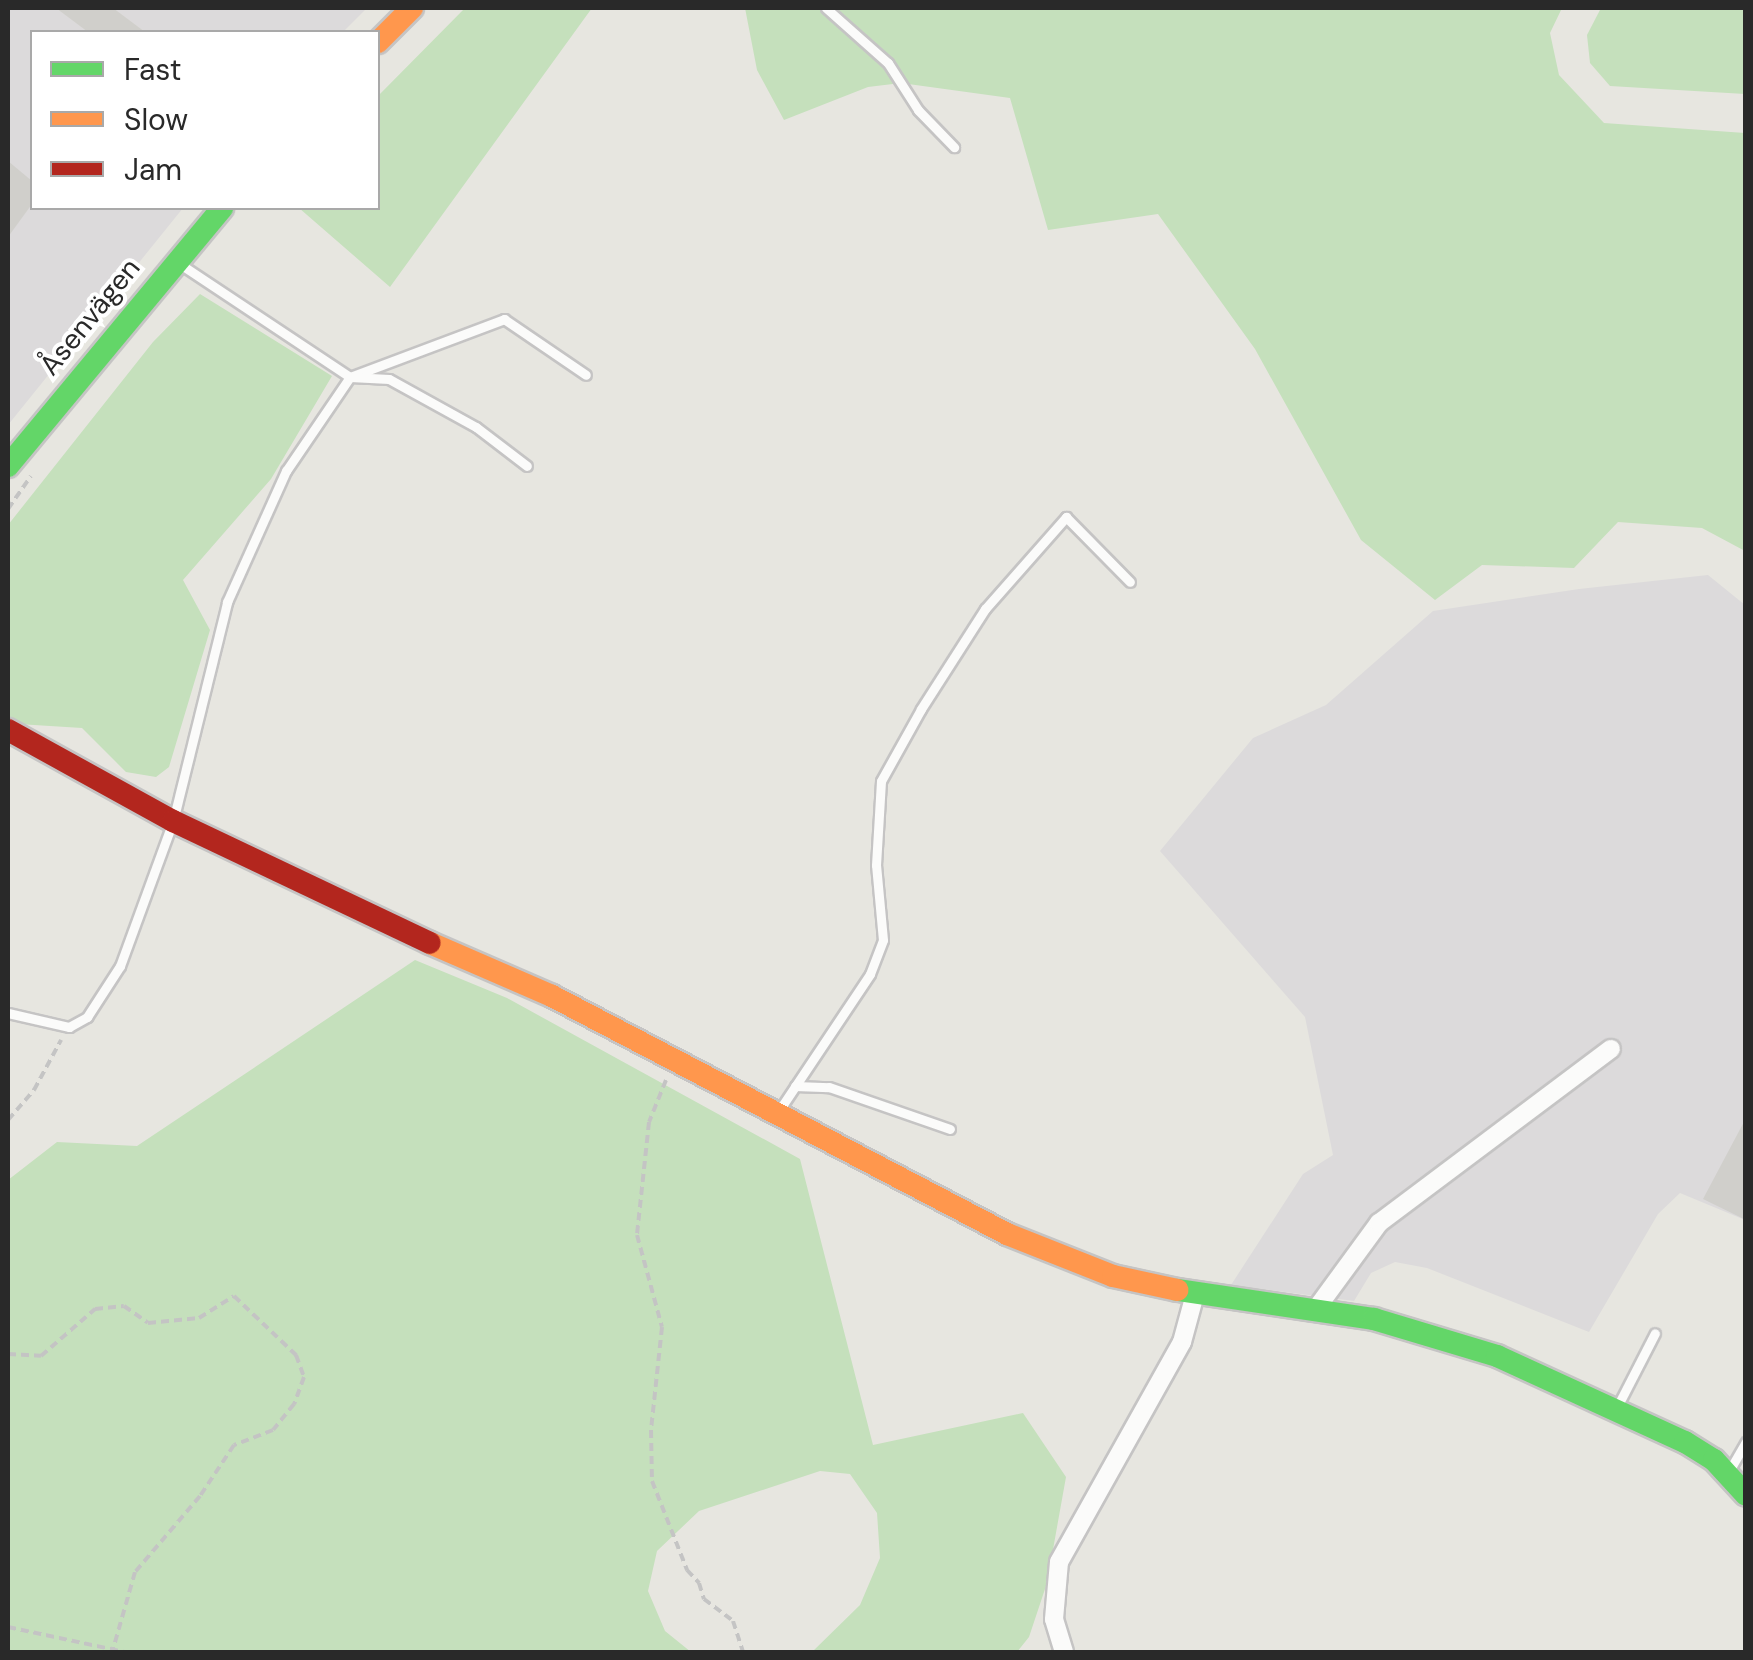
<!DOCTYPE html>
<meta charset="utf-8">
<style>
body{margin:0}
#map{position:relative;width:1753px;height:1660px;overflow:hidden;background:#e7e6e0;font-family:"DM Sans",sans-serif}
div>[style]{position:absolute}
.industrial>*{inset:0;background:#dcdadb}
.green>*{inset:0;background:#c5e0bc}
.building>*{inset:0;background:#d0cfcb}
.path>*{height:4px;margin-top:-2px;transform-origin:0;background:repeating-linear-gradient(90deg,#c4c4c4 0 8px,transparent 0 13px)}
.roads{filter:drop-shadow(2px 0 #c5c4c4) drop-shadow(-2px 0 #c5c4c4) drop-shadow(0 2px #c5c4c4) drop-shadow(0 -2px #c5c4c4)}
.lane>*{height:9px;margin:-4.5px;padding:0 4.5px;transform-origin:4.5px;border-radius:4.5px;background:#fbfbfa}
.street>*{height:18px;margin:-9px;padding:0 9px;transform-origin:9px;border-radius:9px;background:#fbfbfa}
.fast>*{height:22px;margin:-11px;padding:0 11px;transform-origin:11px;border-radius:11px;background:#63d668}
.slow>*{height:22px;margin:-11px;padding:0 11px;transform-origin:11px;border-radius:11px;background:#ff974d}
.jam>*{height:22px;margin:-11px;padding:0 11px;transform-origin:11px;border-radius:11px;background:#b3261e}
span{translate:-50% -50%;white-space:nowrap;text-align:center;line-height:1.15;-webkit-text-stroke:8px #fff;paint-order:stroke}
.street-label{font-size:28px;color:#292929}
.frame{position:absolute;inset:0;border:10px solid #292929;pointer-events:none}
.legend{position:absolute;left:30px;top:30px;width:350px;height:180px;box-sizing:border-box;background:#fff;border:2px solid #a9a9a9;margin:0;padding:12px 18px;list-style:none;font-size:30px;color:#292929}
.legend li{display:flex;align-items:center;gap:20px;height:50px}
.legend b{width:50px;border:2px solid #a9a9a9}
</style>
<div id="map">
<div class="industrial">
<div style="clip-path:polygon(8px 8px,367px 8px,343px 32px,32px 32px,32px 208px,183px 208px,8px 425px)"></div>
<div style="clip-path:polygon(1708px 575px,1745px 605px,1745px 1220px,1680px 1193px,1658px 1214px,1589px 1332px,1427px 1268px,1395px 1262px,1371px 1273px,1354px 1301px,1231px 1285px,1303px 1174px,1333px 1155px,1305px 1017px,1160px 851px,1253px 738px,1326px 705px,1433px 611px,1579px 589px)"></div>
</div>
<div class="green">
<div style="clip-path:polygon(465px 8px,592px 8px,390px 287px,299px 208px,378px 208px,378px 96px)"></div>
<div style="clip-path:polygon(745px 8px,1562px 8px,1550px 33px,1559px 75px,1604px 123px,1745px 133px,1745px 551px,1702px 528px,1618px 522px,1574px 568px,1482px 565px,1435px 600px,1361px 540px,1255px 349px,1158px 214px,1048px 230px,1010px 98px,901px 83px,868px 87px,784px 120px,757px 70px)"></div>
<div style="clip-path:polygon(1601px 8px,1745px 8px,1745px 94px,1610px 86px,1590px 63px,1587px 35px)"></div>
<div style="clip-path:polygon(200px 294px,332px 376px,271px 479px,183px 580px,210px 630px,169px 767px,156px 777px,126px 772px,82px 728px,18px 724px,8px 731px,8px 525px,153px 342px)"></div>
<div style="clip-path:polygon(415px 960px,507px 998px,800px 1159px,873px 1445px,1023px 1413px,1066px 1477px,1047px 1583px,1029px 1637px,1017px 1652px,812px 1652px,860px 1605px,880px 1558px,877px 1513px,850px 1474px,820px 1471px,699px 1511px,657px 1551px,648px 1591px,665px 1631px,691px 1652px,8px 1652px,8px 1180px,57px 1142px,137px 1146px)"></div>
</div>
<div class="building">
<div style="clip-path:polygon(56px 8px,113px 8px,145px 32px,88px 32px)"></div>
<div style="clip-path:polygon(8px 161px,32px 181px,32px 204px,8px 237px)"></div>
<div style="clip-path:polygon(1746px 1118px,1746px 1220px,1703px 1199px)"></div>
</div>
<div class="path">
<div style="left:8px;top:509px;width:40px;rotate:-55.1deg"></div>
<div style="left:666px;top:1080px;width:45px;rotate:112deg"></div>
<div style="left:649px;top:1122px;width:114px;rotate:96.1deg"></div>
<div style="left:637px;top:1235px;width:95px;rotate:74.8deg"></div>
<div style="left:662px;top:1327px;width:104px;rotate:96.1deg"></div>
<div style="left:651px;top:1430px;width:51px;rotate:88.9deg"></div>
<div style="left:652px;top:1481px;width:96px;rotate:68.5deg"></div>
<div style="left:687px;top:1570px;width:18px;rotate:47deg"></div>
<div style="left:699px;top:1583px;width:17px;rotate:73deg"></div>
<div style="left:704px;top:1599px;width:36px;rotate:37deg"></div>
<div style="left:733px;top:1621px;width:33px;rotate:72deg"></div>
<div style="left:8px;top:1120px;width:40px;rotate:-49deg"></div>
<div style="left:34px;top:1090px;width:57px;rotate:-61.6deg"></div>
<div style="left:8px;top:1141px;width:20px;rotate:-90deg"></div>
<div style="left:8px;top:1354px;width:33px;rotate:3deg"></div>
<div style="left:41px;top:1356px;width:72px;rotate:-41deg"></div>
<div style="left:95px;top:1309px;width:29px;rotate:-6deg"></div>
<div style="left:124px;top:1306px;width:29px;rotate:35deg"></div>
<div style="left:148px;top:1323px;width:51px;rotate:-5.6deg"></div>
<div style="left:199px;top:1318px;width:41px;rotate:-32.2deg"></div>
<div style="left:234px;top:1296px;width:86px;rotate:43.6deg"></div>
<div style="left:296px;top:1355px;width:23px;rotate:70deg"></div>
<div style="left:304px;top:1377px;width:29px;rotate:110deg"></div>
<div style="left:294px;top:1404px;width:33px;rotate:129deg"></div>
<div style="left:273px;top:1430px;width:42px;rotate:159deg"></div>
<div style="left:234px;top:1445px;width:61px;rotate:123.7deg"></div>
<div style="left:200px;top:1496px;width:100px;rotate:130.5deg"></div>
<div style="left:135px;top:1572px;width:80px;rotate:105.9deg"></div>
<div style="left:8px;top:1627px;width:120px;rotate:12.1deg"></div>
</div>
<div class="roads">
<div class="lane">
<div style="left:826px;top:8px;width:83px;rotate:41.6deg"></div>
<div style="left:888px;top:63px;width:56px;rotate:57.4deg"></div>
<div style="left:918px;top:110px;width:52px;rotate:45.8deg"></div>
<div style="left:180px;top:264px;width:204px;rotate:33.6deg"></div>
<div style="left:350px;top:377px;width:165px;rotate:-20.6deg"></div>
<div style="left:504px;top:319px;width:99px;rotate:34.3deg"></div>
<div style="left:8px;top:1013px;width:63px;rotate:12.9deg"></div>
<div style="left:69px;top:1027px;width:21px;rotate:-29deg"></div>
<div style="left:87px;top:1017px;width:61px;rotate:-57.1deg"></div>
<div style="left:120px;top:966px;width:154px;rotate:-69.9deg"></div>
<div style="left:173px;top:821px;width:226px;rotate:-76.1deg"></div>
<div style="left:227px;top:602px;width:144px;rotate:-65.8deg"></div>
<div style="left:286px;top:471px;width:114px;rotate:-55.8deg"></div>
<div style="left:350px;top:377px;width:39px;rotate:3deg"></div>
<div style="left:389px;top:379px;width:99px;rotate:28.9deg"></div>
<div style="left:476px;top:427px;width:64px;rotate:37.4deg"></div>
<div style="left:795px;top:1086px;width:34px;rotate:2deg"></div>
<div style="left:829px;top:1087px;width:128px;rotate:19.1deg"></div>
<div style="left:778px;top:1112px;width:166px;rotate:-56.3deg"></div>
<div style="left:870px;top:974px;width:36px;rotate:-69deg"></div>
<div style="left:883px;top:940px;width:75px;rotate:-95.3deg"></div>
<div style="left:876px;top:865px;width:84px;rotate:-86.6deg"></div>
<div style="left:881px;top:781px;width:82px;rotate:-60.9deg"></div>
<div style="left:921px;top:709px;width:119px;rotate:-57.4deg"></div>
<div style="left:985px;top:609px;width:123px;rotate:-48.6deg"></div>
<div style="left:1066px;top:517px;width:91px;rotate:45.4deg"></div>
<div style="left:1616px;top:1409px;width:85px;rotate:-62.8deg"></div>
<div style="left:1729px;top:1471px;width:34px;rotate:-60deg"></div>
</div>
<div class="street">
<div style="left:1316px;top:1309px;width:107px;rotate:-53.8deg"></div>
<div style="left:1379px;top:1223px;width:290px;rotate:-36.9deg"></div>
<div style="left:1064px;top:1652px;width:34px;rotate:-107deg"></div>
<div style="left:1054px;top:1619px;width:57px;rotate:-85deg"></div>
<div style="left:1059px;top:1562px;width:252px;rotate:-60.8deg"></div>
<div style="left:1182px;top:1342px;width:50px;rotate:-74.8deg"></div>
</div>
<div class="fast">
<div style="left:8px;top:466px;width:335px;rotate:-50.3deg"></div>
<div style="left:1178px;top:1290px;width:198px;rotate:8.4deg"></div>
<div style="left:1374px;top:1319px;width:128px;rotate:16.7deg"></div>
<div style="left:1497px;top:1356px;width:207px;rotate:24.6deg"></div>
<div style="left:1685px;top:1442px;width:34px;rotate:32deg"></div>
<div style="left:1714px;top:1460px;width:47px;rotate:47.6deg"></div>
</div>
<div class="slow">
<div style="left:378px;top:42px;width:48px;rotate:-45deg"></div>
<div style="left:430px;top:943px;width:133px;rotate:23.5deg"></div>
<div style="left:552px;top:996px;width:513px;rotate:27.61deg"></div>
<div style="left:1007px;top:1234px;width:114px;rotate:21.6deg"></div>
<div style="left:1113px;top:1276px;width:66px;rotate:12.2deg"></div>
</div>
<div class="jam">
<div style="left:8px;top:730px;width:188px;rotate:28.9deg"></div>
<div style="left:173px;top:821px;width:284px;rotate:25.4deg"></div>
</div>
</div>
<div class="street-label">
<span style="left:90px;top:317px;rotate:-51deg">Åsenvägen</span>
</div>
<div class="frame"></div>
<ul class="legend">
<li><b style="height:12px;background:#63d668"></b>Fast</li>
<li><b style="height:12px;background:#ff974d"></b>Slow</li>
<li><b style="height:12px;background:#b3261e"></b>Jam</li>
</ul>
</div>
